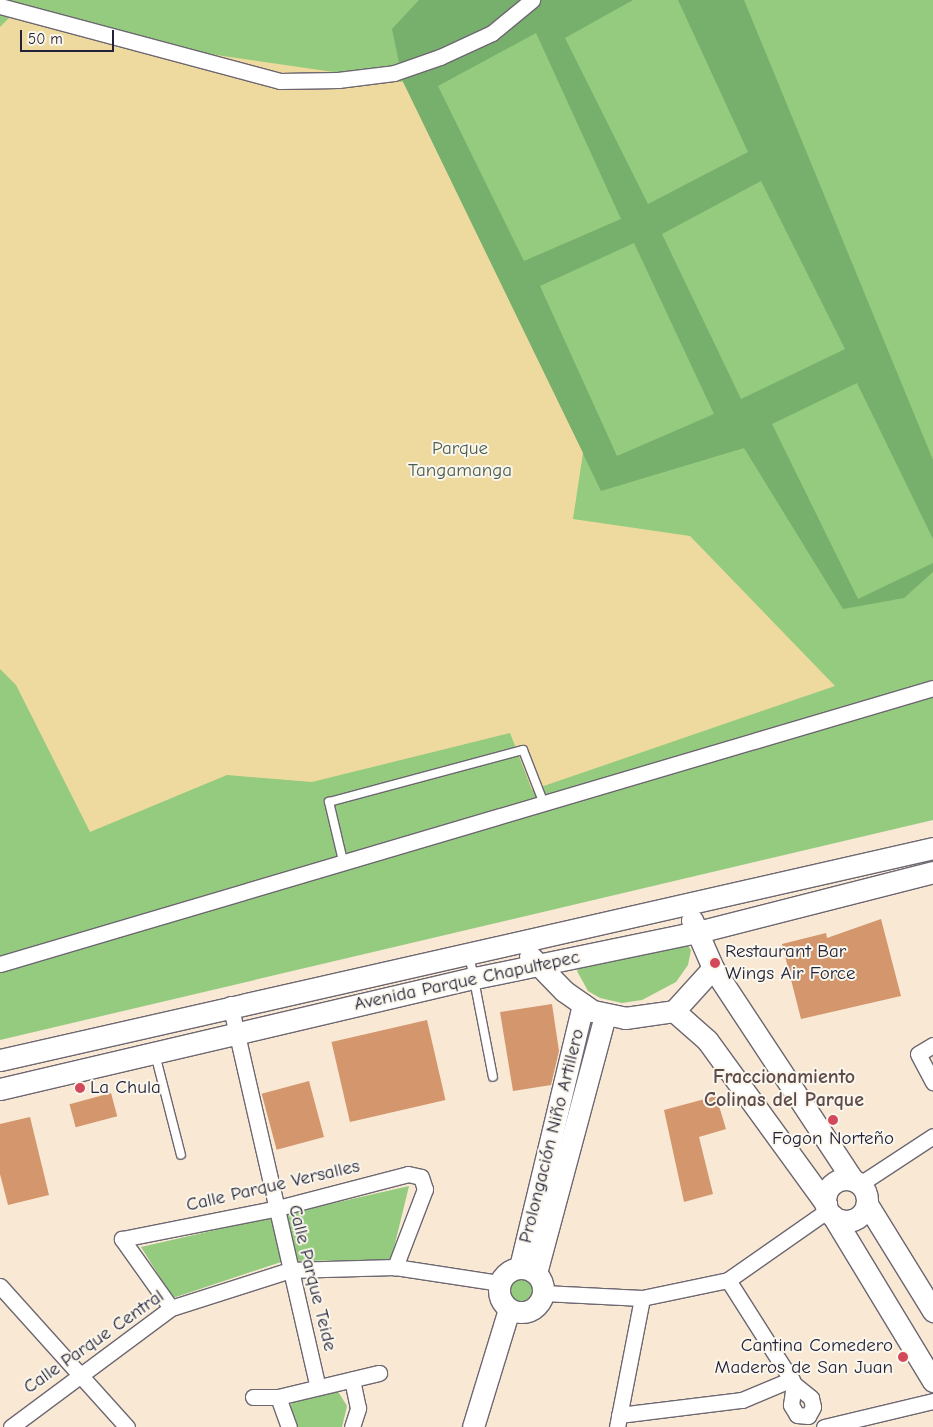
<!DOCTYPE html>
<meta charset="utf-8">
<style>
body{margin:0}
#map{position:relative;width:933px;height:1427px;overflow:hidden;background:#f8e8d4;font-family:"Comic Neue",sans-serif}
div>[style]{position:absolute}
.green>*{inset:0;background:#94cb7e}
.round{border-radius:50%}
.forest>*{inset:0;background:#77af6d}
.sand>*{inset:0;background:#eeda9e}
.building>*{inset:0;background:#d3966d;transform-origin:0 0}
.roads{filter:drop-shadow(1px 0 #6d6771) drop-shadow(-1px 0 #6d6771) drop-shadow(0 1px #6d6771) drop-shadow(0 -1px #6d6771)}
.lane>*{height:8px;margin:-4px;padding:0 4px;transform-origin:4px;border-radius:4px;background:#fff}
.street>*{height:15px;margin:-7.5px;padding:0 7.5px;transform-origin:7.5px;border-radius:7.5px;background:#fff}
.secondary>*{height:21px;margin:-10.5px;padding:0 10.5px;transform-origin:10.5px;border-radius:10.5px;background:#fff}
.secondary>.ring{margin:-10.5px;padding:0;box-sizing:content-box;background:none;border:21px solid #fff;border-radius:50%}
.dots>*{width:14px;height:14px;translate:-50% -50%;box-sizing:border-box;border:2px solid #fbf7ec;border-radius:50%}
span{translate:-50% -50%;white-space:nowrap;text-align:center;line-height:1.15;-webkit-text-stroke:4px #fbf7ec;paint-order:stroke}
.park-label{font-size:19px;color:#4a5d52}
.poi-label{font-size:19px;color:#22223b}
.left{translate:0 -50%;text-align:left}
.right{translate:-100% -50%;text-align:right}
.street-label{font-size:19px;color:#22223b}
.neighbourhood-label{font-size:20px;color:#604b4c;font-weight:700}
.scale{position:absolute;left:20px;top:30px;width:94px;height:22px;box-sizing:border-box;border:2px solid #22223b;border-top:0;padding-left:6px;font-size:15px;line-height:18px;white-space:nowrap;color:#22223b;-webkit-text-stroke:4px #fbf7ec;paint-order:stroke}
</style>
<div id="map">
<div class="green">
<div style="clip-path:polygon(0 0,933px 0,933px 820px,0 1040px)"></div>
<div style="clip-path:polygon(685px 941px,691px 950px,688px 965px,676px 982px,642px 1000px,622px 1003px,600px 998px,588px 991px,577px 971px,581px 965px)"></div>
<div style="clip-path:polygon(409px 1186px,391px 1260px,284px 1261px,173px 1298px,141px 1247px)"></div>
<div class="round" style="left:499px;top:1270px;width:42px;height:42px"></div>
<div style="clip-path:polygon(337px 1390px,347px 1406px,342px 1427px,297px 1427px,288px 1416px,294px 1395px)"></div>
</div>
<div class="forest">
<div style="clip-path:polygon(evenodd,419px 0,633px 0,565px 38px,648px 204px,748px 152px,678px 0,744px 0,933px 460px,933px 539px,857px 383px,772px 424px,858px 599px,933px 563px,933px 572px,904px 598px,843px 609px,744px 448px,601px 491px,403px 82px,392px 29px,419px 0,536px 33px,621px 219px,524px 261px,438px 86px,536px 33px,419px 0,761px 181px,845px 349px,741px 399px,662px 234px,761px 181px,419px 0,634px 243px,714px 414px,617px 456px,540px 286px,634px 243px)"></div>
</div>
<div class="sand">
<div style="clip-path:polygon(20px 7px,196px 52px,403px 82px,583px 453px,573px 519px,690px 536px,835px 686px,532px 790px,510px 733px,312px 782px,227px 775px,90px 832px,16px 685px,0 669px,0 27px)"></div>
</div>
<div class="building">
<div style="clip-path:polygon(881px 919px,901px 996px,801px 1019px,782px 944px,826px 933px,827px 938px)"></div>
<div style="clip-path:polygon(552px 1004px,559px 1051px,551px 1085px,513px 1091px,500px 1012px)"></div>
<div style="left:427px;top:1020px;width:82px;height:98px;rotate:77deg"></div>
<div style="left:309px;top:1081px;width:58px;height:49px;rotate:75deg"></div>
<div style="left:111px;top:1093px;width:24px;height:43px;rotate:75deg"></div>
<div style="clip-path:polygon(716px 1096px,726px 1129px,699px 1137px,713px 1194px,684px 1202px,664px 1110px)"></div>
<div style="clip-path:polygon(30px 1117px,49px 1195px,8px 1205px,0 1174px,0 1124px)"></div>
</div>
<div class="roads">
<div class="lane">
<div style="left:343px;top:861px;width:61px;rotate:-103.3deg"></div>
<div style="left:329px;top:802px;width:201px;rotate:-15deg"></div>
<div style="left:523px;top:750px;width:58px;rotate:68.7deg"></div>
<div style="left:469px;top:954px;width:125px;rotate:79deg"></div>
<div style="left:155px;top:1054px;width:104px;rotate:75.6deg"></div>
</div>
<div class="street">
<div style="left:0;top:6px;width:290px;rotate:15deg"></div>
<div style="left:280px;top:81px;width:58px;rotate:-1deg"></div>
<div style="left:338px;top:80px;width:56px;rotate:-7.1deg"></div>
<div style="left:394px;top:73px;width:49px;rotate:-19.2deg"></div>
<div style="left:440px;top:57px;width:57px;rotate:-24.8deg"></div>
<div style="left:492px;top:33px;width:52px;rotate:-39.5deg"></div>
<div style="left:0;top:964px;width:973px;rotate:-16.48deg"></div>
<div style="left:230px;top:1004px;width:391px;rotate:77.1deg"></div>
<div style="left:933px;top:1045px;width:17px;rotate:149deg"></div>
<div style="left:918px;top:1054px;width:32px;rotate:62deg"></div>
<div style="left:860px;top:1184px;width:87px;rotate:-33.3deg"></div>
<div style="left:728px;top:1280px;width:123px;rotate:57.6deg"></div>
<div style="left:794px;top:1384px;width:22px;rotate:39deg"></div>
<div style="left:811px;top:1398px;width:9px;rotate:77deg"></div>
<div style="left:813px;top:1407px;width:10px;rotate:119deg"></div>
<div style="left:808px;top:1416px;width:11px;rotate:-175deg"></div>
<div style="left:797px;top:1415px;width:12px;rotate:-121deg"></div>
<div style="left:791px;top:1405px;width:21px;rotate:-82deg"></div>
<div style="left:0;top:1286px;width:190px;rotate:48deg"></div>
<div style="left:543px;top:1293px;width:99px;rotate:2.9deg"></div>
<div style="left:642px;top:1298px;width:88px;rotate:-11.8deg"></div>
<div style="left:728px;top:1280px;width:122px;rotate:-35deg"></div>
<div style="left:171px;top:1308px;width:85px;rotate:-125.4deg"></div>
<div style="left:122px;top:1239px;width:155px;rotate:-11.2deg"></div>
<div style="left:274px;top:1209px;width:138px;rotate:-14.6deg"></div>
<div style="left:408px;top:1174px;width:13px;rotate:13deg"></div>
<div style="left:421px;top:1177px;width:13px;rotate:72deg"></div>
<div style="left:425px;top:1189px;width:84px;rotate:111deg"></div>
<div style="left:253px;top:1397px;width:25px"></div>
<div style="left:278px;top:1397px;width:104px;rotate:-13.4deg"></div>
<div style="left:278px;top:1397px;width:32px;rotate:70deg"></div>
<div style="left:619px;top:1415px;width:124px;rotate:-7deg"></div>
<div style="left:742px;top:1400px;width:54px;rotate:-22.8deg"></div>
<div style="left:11px;top:1427px;width:199px;rotate:-36.6deg"></div>
<div style="left:171px;top:1308px;width:125px;rotate:-17.7deg"></div>
<div style="left:290px;top:1270px;width:105px;rotate:-1.6deg"></div>
<div style="left:395px;top:1267px;width:105px;rotate:8.7deg"></div>
<div style="left:352px;top:1427px;width:20px;rotate:-72deg"></div>
<div style="left:358px;top:1408px;width:29px;rotate:-102deg"></div>
<div style="left:617px;top:1427px;width:131px;rotate:-79deg"></div>
<div style="left:824px;top:1427px;width:112px;rotate:-13.4deg"></div>
</div>
<div class="secondary">
<div style="left:692px;top:920px;width:52px;rotate:66.4deg"></div>
<div style="left:713px;top:968px;width:254px;rotate:56.6deg"></div>
<div style="left:530px;top:956px;width:49px;rotate:45.8deg"></div>
<div style="left:564px;top:991px;width:35px;rotate:35deg"></div>
<div style="left:593px;top:1011px;width:33px;rotate:12deg"></div>
<div style="left:625px;top:1018px;width:49px;rotate:-8.1deg"></div>
<div style="left:674px;top:1011px;width:58px;rotate:-47.8deg"></div>
<div style="left:674px;top:1011px;width:44px;rotate:41.3deg"></div>
<div style="left:707px;top:1040px;width:203px;rotate:54deg"></div>
<div style="left:0;top:1060px;width:957px;rotate:-12.8deg"></div>
<div style="left:0;top:1089px;width:488px;rotate:-13.2deg"></div>
<div style="left:475px;top:978px;width:228px;rotate:-11.7deg"></div>
<div style="left:698px;top:932px;width:243px;rotate:-14.3deg"></div>
<div class="ring" style="left:825px;top:1179px;width:21px;height:21px"></div>
<div style="left:867px;top:1204px;width:126px;rotate:58.3deg"></div>
<div style="left:833px;top:1216px;width:193px;rotate:58.8deg"></div>
<div style="left:520px;top:1267px;width:270px;rotate:-76.5deg"></div>
<div class="ring" style="left:499px;top:1268px;width:23px;height:23px"></div>
<div style="left:536px;top:1273px;width:267px;rotate:-75deg"></div>
<div style="left:473px;top:1427px;width:123px;rotate:-73deg"></div>
</div>
</div>
<div class="dots">
<div style="left:715px;top:963px;background:#d1495b"></div>
<div style="left:80px;top:1088px;background:#d1495b"></div>
<div style="left:833px;top:1120px;background:#d1495b"></div>
<div style="left:903px;top:1357px;background:#d1495b"></div>
</div>
<div class="park-label">
<span style="left:460px;top:460px">Parque<br>Tangamanga</span>
</div>
<div class="poi-label">
<span class="left" style="left:725px;top:963px">Restaurant Bar<br>Wings Air Force</span>
<span class="left" style="left:90px;top:1088px">La Chula</span>
<span style="left:833px;top:1139px">Fogon Norteño</span>
<span class="right" style="left:893px;top:1357px">Cantina Comedero<br>Maderos de San Juan</span>
</div>
<div class="street-label">
<span style="left:467px;top:981px;rotate:-12deg">Avenida Parque Chapultepec</span>
<span style="left:552px;top:1136px;rotate:-76deg">Prolongación Niño Artillero</span>
<span style="left:273px;top:1186px;rotate:-13deg">Calle Parque Versalles</span>
<span style="left:312px;top:1278px;rotate:76deg">Calle Parque Teide</span>
<span style="left:94px;top:1342px;rotate:-35deg">Calle Parque Central</span>
</div>
<div class="neighbourhood-label">
<span style="left:784px;top:1088px">Fraccionamiento<br>Colinas del Parque</span>
</div>
<div class="scale">50 m</div>
</div>
